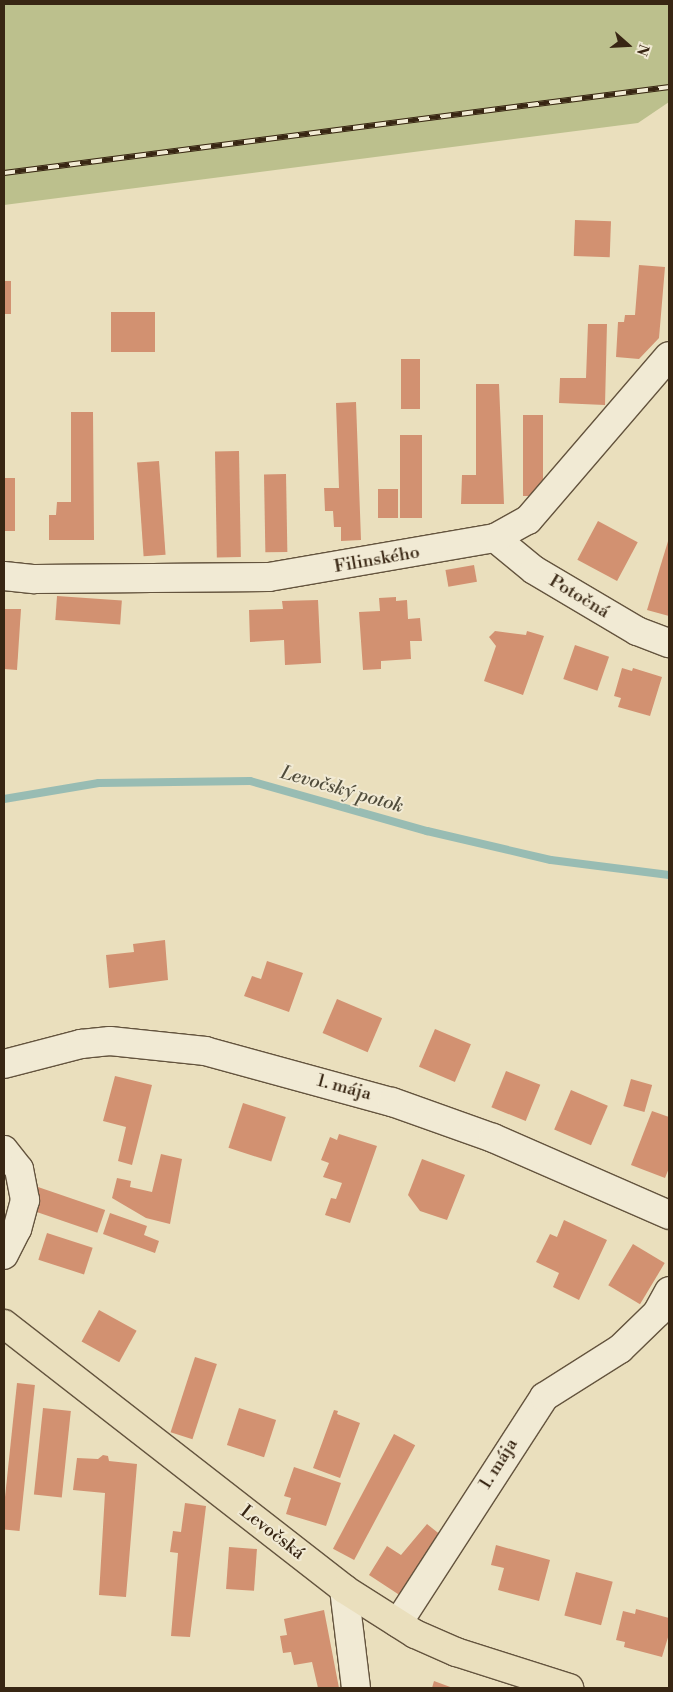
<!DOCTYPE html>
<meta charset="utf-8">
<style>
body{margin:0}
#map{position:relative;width:673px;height:1692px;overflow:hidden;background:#eadfbd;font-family:"Libre Bodoni",serif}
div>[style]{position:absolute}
.green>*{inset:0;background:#bcc08d}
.stream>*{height:8px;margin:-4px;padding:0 4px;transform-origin:4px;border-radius:4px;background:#98bcb3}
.building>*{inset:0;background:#d29171;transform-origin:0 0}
.roads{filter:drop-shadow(1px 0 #64543e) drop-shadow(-1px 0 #64543e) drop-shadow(0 1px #64543e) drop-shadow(0 -1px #64543e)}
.minor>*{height:28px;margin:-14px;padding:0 14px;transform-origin:14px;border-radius:14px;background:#f1ead4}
.major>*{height:28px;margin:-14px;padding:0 14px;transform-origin:14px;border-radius:14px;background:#eadfbd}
.rail>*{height:5.5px;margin-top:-2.75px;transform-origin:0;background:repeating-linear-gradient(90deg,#f1ead4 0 11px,#382613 0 22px);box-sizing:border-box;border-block:1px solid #382613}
span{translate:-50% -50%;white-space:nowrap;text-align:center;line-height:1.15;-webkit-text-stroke:4px #f1ead4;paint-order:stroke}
.street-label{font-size:18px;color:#382613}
.water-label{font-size:19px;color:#504c3b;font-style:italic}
.frame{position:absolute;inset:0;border:5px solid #382613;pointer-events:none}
.north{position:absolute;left:603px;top:20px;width:50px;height:50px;-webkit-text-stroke:4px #f1ead4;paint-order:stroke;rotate:109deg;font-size:14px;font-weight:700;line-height:20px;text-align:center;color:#382613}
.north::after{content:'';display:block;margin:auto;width:18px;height:22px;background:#382613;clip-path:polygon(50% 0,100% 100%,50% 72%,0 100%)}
</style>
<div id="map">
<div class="green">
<div style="clip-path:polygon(4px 4px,669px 4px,669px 102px,638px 123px,4px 205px)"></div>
</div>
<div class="stream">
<div style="left:4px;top:799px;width:96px;rotate:-9.6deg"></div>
<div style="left:99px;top:783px;width:151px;rotate:-0.8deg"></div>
<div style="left:250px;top:781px;width:184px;rotate:15.8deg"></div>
<div style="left:427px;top:831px;width:127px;rotate:13.2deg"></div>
<div style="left:551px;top:860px;width:119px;rotate:7.2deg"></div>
</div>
<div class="building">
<div style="left:575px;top:220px;width:36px;height:36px;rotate:2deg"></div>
<div style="clip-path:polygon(639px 265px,665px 267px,659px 338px,639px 359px,616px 357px,618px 322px,624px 322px,625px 315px,635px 315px)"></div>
<div style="left:4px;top:281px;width:7px;height:33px"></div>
<div style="left:111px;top:312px;width:44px;height:40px"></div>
<div style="clip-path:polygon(588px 324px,607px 324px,605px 405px,559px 403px,560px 378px,586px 378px)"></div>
<div style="left:401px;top:359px;width:19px;height:50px"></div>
<div style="clip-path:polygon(476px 384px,499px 384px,504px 504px,461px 504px,462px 475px,476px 475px)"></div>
<div style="clip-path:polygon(356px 402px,361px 540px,341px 541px,341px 527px,334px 527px,333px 511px,325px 511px,324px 488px,339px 488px,336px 403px)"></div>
<div style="clip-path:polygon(71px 412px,93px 412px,94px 540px,49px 540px,49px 515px,56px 515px,57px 502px,71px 502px)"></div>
<div style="left:523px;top:415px;width:20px;height:81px"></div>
<div style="left:400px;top:435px;width:22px;height:83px"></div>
<div style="left:239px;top:451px;width:106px;height:24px;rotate:89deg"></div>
<div style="left:159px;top:461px;width:94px;height:22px;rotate:86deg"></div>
<div style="left:286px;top:474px;width:78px;height:22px;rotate:89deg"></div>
<div style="left:4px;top:478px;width:11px;height:53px"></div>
<div style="left:378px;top:489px;width:20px;height:29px"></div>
<div style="left:598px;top:521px;width:45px;height:44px;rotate:28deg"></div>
<div style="clip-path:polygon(669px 538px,669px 616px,647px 610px)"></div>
<div style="left:474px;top:565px;width:17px;height:29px;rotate:80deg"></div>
<div style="left:57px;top:596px;width:65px;height:24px;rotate:4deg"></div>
<div style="clip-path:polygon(396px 597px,396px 601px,407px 600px,408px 619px,420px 618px,422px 641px,410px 641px,411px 659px,381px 661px,381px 669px,363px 670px,359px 612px,380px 611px,379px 598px)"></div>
<div style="clip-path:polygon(318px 600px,321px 663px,285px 665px,284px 640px,250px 642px,249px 610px,283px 609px,282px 601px)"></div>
<div style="clip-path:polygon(4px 609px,21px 609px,17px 670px,4px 669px)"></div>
<div style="clip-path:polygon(495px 631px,526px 635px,527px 631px,544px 636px,523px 695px,484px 681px,496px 646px,489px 637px)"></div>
<div style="left:575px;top:645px;width:36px;height:36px;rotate:19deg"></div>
<div style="clip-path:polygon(622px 668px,632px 671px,633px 668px,662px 677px,650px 716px,618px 707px,621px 698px,614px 696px)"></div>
<div style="clip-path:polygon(165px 940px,168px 980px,109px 988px,106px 955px,134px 952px,133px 944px)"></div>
<div style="clip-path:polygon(267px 961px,303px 973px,289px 1012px,244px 996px,252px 976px,261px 979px)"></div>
<div style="left:337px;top:999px;width:49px;height:37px;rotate:23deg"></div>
<div style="left:435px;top:1029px;width:39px;height:41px;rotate:23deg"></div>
<div style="left:506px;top:1071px;width:37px;height:39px;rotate:22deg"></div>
<div style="clip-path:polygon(115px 1076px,152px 1085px,132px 1165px,118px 1161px,126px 1127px,103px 1121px)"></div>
<div style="left:631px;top:1079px;width:22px;height:28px;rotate:16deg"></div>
<div style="left:571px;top:1090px;width:40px;height:43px;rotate:23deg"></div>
<div style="left:243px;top:1103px;width:45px;height:47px;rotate:18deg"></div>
<div style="clip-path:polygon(652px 1111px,669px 1117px,669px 1168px,665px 1178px,631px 1165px)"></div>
<div style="clip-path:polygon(339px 1134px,377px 1146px,350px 1223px,325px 1215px,331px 1198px,336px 1199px,342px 1183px,323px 1177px,329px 1163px,321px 1160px,330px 1137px,337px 1140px)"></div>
<div style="clip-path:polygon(161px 1154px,182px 1159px,170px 1224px,146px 1218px,112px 1198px,117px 1178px,131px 1181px,130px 1187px,152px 1192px)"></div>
<div style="clip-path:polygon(422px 1159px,465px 1175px,447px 1220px,420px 1211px,408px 1195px)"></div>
<div style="left:38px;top:1187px;width:71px;height:24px;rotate:19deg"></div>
<div style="clip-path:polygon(110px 1213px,147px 1226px,144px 1235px,159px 1241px,155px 1253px,103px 1234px)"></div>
<div style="clip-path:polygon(564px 1220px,607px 1240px,579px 1300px,553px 1287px,559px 1273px,536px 1262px,550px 1234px,557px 1237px)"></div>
<div style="left:47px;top:1233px;width:48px;height:28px;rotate:18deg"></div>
<div style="left:633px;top:1244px;width:37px;height:48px;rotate:31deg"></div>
<div style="left:99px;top:1310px;width:43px;height:36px;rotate:29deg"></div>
<div style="left:195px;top:1357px;width:23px;height:79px;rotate:18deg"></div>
<div style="left:17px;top:1383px;width:18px;height:147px;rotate:6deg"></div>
<div style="left:43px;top:1408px;width:28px;height:87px;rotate:6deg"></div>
<div style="left:239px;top:1408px;width:39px;height:39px;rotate:18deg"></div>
<div style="clip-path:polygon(334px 1410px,338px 1411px,337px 1414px,360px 1423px,340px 1478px,313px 1468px)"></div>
<div style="left:394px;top:1434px;width:24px;height:130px;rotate:28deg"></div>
<div style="clip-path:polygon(103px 1455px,108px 1456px,109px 1461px,137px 1464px,126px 1597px,99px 1595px,105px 1493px,73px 1490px,77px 1458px,98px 1459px)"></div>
<div style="clip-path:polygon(294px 1467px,341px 1483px,326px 1526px,286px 1514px,291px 1498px,284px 1496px)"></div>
<div style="clip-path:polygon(185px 1503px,206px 1506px,190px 1637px,171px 1636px,178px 1553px,170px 1552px,173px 1531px,181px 1532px)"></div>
<div style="clip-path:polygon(427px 1524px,442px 1536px,401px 1596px,369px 1575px,387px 1546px,401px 1555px)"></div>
<div style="clip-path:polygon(496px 1545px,550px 1560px,539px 1601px,498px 1590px,504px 1568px,491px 1565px)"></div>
<div style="left:229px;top:1547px;width:28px;height:42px;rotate:4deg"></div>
<div style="left:576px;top:1572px;width:38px;height:45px;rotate:15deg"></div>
<div style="clip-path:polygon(636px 1609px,669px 1618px,669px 1634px,662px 1657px,624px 1647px,625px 1642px,616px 1640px,623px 1611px,635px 1614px)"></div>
<div style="clip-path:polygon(324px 1610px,339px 1688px,318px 1688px,312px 1662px,294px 1665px,291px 1652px,283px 1653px,280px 1636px,287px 1635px,284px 1619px)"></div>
<div style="clip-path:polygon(434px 1681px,453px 1688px,432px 1688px)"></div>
</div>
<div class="roads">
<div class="minor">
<div style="left:495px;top:538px;width:50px;rotate:39.4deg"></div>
<div style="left:534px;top:570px;width:120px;rotate:30.6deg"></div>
<div style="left:637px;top:631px;width:34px;rotate:21deg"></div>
<div style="left:4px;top:576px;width:31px;rotate:6deg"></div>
<div style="left:35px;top:579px;width:234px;rotate:-0.5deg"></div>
<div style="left:269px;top:577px;width:229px;rotate:-9.8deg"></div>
<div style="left:495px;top:538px;width:38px;rotate:-29deg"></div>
<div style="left:528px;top:520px;width:216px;rotate:-49.3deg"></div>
<div style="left:4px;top:1064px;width:80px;rotate:-14.6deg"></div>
<div style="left:81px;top:1044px;width:29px;rotate:-6deg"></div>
<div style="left:110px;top:1041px;width:96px;rotate:6deg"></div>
<div style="left:205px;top:1051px;width:194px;rotate:15.3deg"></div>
<div style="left:392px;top:1102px;width:107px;rotate:19.6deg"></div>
<div style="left:493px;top:1138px;width:192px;rotate:23.6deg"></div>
<div style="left:4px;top:1150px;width:24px;rotate:52deg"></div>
<div style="left:19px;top:1169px;width:32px;rotate:79deg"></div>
<div style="left:25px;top:1200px;width:30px;rotate:105deg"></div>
<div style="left:17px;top:1229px;width:29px;rotate:117deg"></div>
<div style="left:344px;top:1589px;width:100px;rotate:83.1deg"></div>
<div style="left:398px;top:1623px;width:269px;rotate:-57.1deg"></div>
<div style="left:544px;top:1397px;width:90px;rotate:-32.3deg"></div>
<div style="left:620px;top:1349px;width:52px;rotate:-44.2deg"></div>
<div style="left:657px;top:1313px;width:25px;rotate:-61deg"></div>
</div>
<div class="major">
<div style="left:4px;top:1324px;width:431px;rotate:37.9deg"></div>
<div style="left:344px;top:1589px;width:84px;rotate:32.4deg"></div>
<div style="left:415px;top:1634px;width:45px;rotate:23.7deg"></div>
<div style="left:456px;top:1652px;width:119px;rotate:17.7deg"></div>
</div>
</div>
<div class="rail">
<div style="left:4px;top:173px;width:671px;rotate:-7.37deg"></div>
</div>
<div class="street-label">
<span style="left:377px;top:560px;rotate:-10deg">Filinského</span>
<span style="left:579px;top:597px;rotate:31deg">Potočná</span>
<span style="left:344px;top:1088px;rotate:15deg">1. mája</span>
<span style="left:499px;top:1464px;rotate:-58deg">1. mája</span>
<span style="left:272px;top:1533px;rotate:38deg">Levočská</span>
</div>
<div class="water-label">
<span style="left:342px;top:790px;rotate:16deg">Levočský potok</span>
</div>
<div class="frame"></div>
<div class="north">N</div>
</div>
